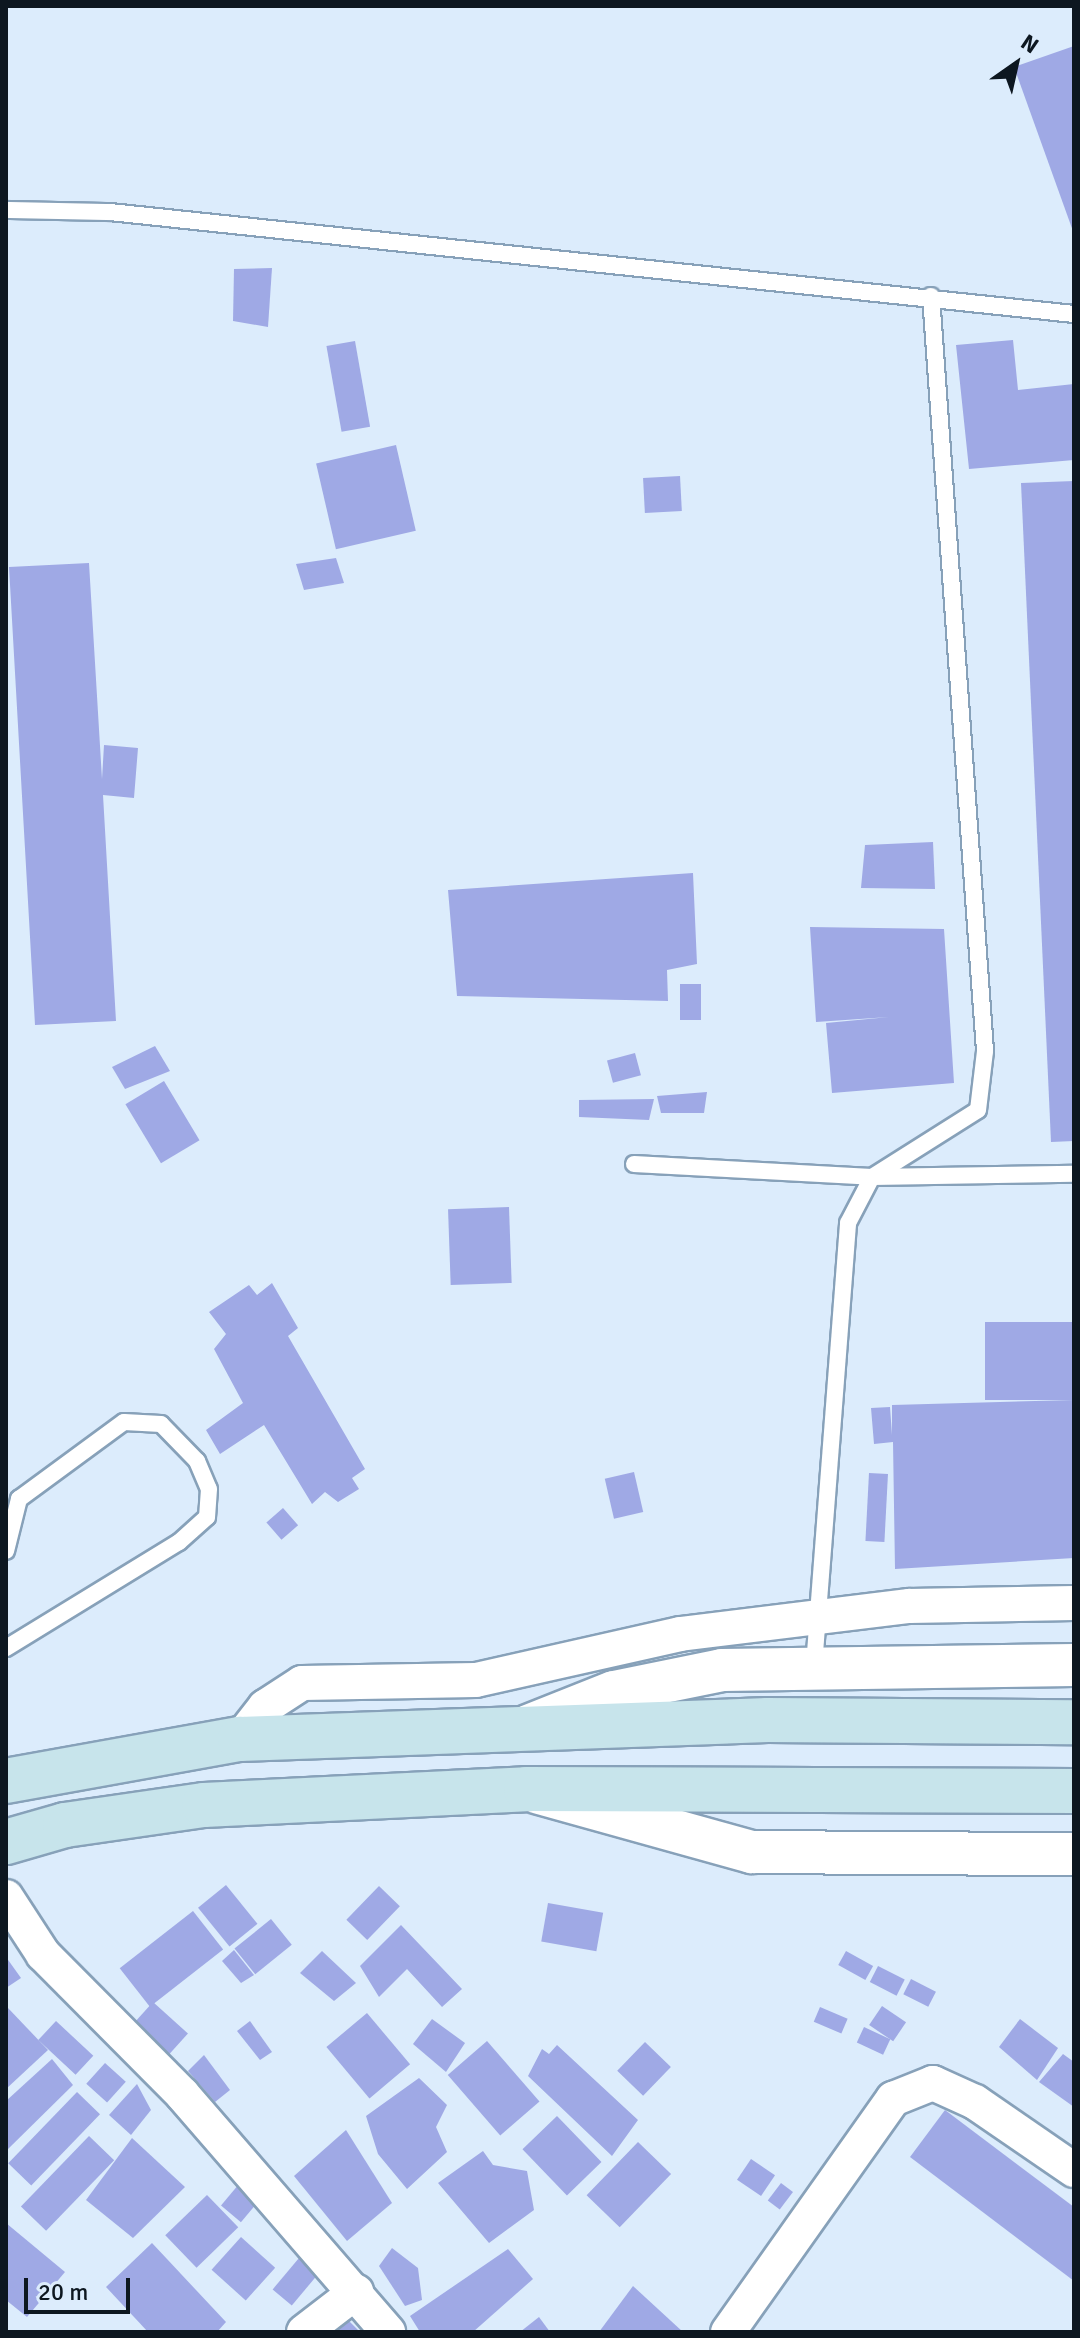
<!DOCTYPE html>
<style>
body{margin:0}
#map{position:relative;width:1080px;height:2338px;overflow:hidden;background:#dcecfc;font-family:Signika,sans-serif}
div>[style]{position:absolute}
.building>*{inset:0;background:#9fa9e5;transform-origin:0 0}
.roads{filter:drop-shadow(2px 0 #87a1b9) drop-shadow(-2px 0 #87a1b9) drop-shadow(0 2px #87a1b9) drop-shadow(0 -2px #87a1b9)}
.service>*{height:16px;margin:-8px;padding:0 8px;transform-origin:8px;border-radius:8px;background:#fff}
.minor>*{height:34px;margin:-17px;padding:0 17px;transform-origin:17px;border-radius:17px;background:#fff}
.tertiary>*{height:42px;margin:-21px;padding:0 21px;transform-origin:21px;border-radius:21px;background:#fff}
.secondary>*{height:44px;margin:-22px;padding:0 22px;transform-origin:22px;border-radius:22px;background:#c7e4eb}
span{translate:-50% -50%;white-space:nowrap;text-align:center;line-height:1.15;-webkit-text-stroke:8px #dcecfc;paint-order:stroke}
.frame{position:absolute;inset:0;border:8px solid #0d1720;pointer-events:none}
.north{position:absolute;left:976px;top:24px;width:80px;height:80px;-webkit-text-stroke:6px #dcecfc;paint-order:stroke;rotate:34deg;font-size:22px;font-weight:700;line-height:32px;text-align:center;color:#0d1720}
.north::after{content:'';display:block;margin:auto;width:28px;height:36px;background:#0d1720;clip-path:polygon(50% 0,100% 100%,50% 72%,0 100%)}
.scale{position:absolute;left:24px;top:2278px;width:106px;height:36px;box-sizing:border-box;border:4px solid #0d1720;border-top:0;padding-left:10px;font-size:24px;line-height:28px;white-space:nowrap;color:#0d1720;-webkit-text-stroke:6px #dcecfc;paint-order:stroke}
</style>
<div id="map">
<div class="building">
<div style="clip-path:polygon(1074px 46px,1074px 234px,1014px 67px)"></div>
<div style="clip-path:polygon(272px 268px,268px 327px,233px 321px,234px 269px)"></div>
<div style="clip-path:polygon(1013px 340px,1018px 390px,1074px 384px,1074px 460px,969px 469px,956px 345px)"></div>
<div style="left:355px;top:341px;width:87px;height:29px;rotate:80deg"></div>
<div style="left:396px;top:445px;width:88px;height:82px;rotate:77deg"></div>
<div style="left:680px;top:476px;width:35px;height:37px;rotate:87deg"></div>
<div style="clip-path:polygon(1074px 481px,1074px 1141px,1051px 1142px,1021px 483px)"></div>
<div style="clip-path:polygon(336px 558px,344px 583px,304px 590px,296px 564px)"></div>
<div style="clip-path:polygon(89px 563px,102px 779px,104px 745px,138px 748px,134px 798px,103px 795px,116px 1021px,35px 1025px,9px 567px)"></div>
<div style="clip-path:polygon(933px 842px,935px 889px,861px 888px,865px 845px)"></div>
<div style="clip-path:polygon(693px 873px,697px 964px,667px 970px,668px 1001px,457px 996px,448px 890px)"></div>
<div style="clip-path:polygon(810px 927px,944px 929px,954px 1083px,832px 1093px,826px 1023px,889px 1017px,816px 1022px)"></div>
<div style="left:701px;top:984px;width:36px;height:21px;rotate:90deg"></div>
<div style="clip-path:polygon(155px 1046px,170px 1071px,125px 1089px,112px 1067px)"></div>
<div style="left:635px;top:1053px;width:23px;height:29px;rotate:75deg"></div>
<div style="left:164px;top:1081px;width:69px;height:45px;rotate:59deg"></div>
<div style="clip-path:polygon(707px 1092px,704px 1113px,661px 1113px,657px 1096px)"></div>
<div style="clip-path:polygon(654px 1099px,649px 1120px,579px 1117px,579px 1100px)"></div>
<div style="left:509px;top:1207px;width:76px;height:61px;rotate:88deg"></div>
<div style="clip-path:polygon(272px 1283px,298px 1328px,288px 1336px,365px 1469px,352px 1478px,359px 1489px,338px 1502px,325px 1492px,312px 1504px,264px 1425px,220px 1454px,206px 1430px,243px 1403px,214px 1349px,226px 1334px,209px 1312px,249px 1285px,257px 1295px)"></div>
<div style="left:985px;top:1322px;width:89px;height:78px"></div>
<div style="clip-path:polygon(1074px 1400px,1074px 1558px,895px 1569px,893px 1442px,874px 1444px,871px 1408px,890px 1407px,892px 1435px,892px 1405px)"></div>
<div style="left:634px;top:1472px;width:41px;height:30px;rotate:77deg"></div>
<div style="left:869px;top:1473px;width:19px;height:68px;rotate:3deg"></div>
<div style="left:283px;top:1508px;width:23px;height:22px;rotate:49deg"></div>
<div style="left:226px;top:1885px;width:50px;height:36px;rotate:51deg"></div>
<div style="left:379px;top:1886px;width:29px;height:47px;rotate:44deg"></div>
<div style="left:548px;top:1903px;width:56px;height:39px;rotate:10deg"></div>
<div style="left:193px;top:1911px;width:49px;height:93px;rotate:52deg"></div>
<div style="left:271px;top:1919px;width:33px;height:47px;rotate:51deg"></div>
<div style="clip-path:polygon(401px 1925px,462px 1989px,442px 2007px,407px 1969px,379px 1997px,360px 1966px)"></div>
<div style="clip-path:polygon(234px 1950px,254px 1975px,241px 1983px,222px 1961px)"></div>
<div style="clip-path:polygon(322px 1951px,356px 1983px,334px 2001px,300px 1973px)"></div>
<div style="left:846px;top:1951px;width:31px;height:16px;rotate:29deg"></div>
<div style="clip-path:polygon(6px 1957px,21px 1978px,6px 1988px)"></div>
<div style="left:878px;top:1966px;width:30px;height:18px;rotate:27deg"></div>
<div style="left:911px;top:1979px;width:28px;height:17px;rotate:27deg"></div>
<div style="left:153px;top:2002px;width:47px;height:30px;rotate:42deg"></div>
<div style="left:882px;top:2006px;width:29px;height:23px;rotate:34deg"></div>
<div style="left:820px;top:2007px;width:30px;height:16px;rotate:23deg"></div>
<div style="clip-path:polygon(8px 2008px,48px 2050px,6px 2089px,6px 2011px)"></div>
<div style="left:367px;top:2013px;width:67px;height:53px;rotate:50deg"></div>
<div style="clip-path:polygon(432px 2019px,465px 2043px,446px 2072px,413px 2044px)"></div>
<div style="clip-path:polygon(1020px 2019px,1058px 2048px,1037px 2080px,999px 2047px)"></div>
<div style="left:56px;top:2021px;width:51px;height:26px;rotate:43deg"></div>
<div style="clip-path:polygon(250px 2021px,272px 2052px,260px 2060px,237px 2031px)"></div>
<div style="left:864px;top:2027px;width:29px;height:17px;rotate:25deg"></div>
<div style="left:487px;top:2041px;width:80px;height:52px;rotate:49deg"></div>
<div style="left:645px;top:2042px;width:36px;height:40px;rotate:44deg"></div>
<div style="clip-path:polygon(557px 2045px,638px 2120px,612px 2156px,528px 2076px,542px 2049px,549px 2054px)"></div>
<div style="clip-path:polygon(1063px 2054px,1074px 2062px,1074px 2107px,1039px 2082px)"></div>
<div style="clip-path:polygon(204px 2055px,230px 2090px,215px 2102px,188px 2071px)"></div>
<div style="clip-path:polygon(52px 2059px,73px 2085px,6px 2151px,6px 2101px)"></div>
<div style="left:105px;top:2063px;width:28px;height:28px;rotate:42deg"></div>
<div style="clip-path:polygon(419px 2078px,447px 2105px,436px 2127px,447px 2152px,407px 2189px,378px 2154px,366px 2116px)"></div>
<div style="clip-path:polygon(137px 2084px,151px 2110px,131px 2135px,109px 2115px)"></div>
<div style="left:77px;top:2092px;width:32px;height:99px;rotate:44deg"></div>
<div style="clip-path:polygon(945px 2110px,1074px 2207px,1074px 2281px,910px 2157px)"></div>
<div style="left:557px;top:2116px;width:64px;height:48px;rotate:46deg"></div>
<div style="clip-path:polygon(346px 2130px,392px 2203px,347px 2241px,294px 2176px)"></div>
<div style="left:89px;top:2136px;width:35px;height:98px;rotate:44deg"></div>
<div style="clip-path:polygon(132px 2138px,185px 2187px,133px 2238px,86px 2200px)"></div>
<div style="left:638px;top:2142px;width:46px;height:74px;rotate:44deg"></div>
<div style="clip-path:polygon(483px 2151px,493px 2165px,527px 2171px,534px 2210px,489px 2243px,438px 2183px)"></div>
<div style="left:751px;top:2159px;width:29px;height:25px;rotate:34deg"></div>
<div style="left:781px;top:2183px;width:15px;height:22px;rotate:37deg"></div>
<div style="left:239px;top:2184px;width:26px;height:28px;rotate:40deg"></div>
<div style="left:207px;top:2195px;width:45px;height:58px;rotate:46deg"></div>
<div style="clip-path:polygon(6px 2223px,65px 2272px,27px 2317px,6px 2300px)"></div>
<div style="left:241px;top:2237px;width:46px;height:44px;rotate:42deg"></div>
<div style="clip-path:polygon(152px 2243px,226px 2322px,217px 2332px,148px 2332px,106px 2287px)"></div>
<div style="clip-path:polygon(392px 2248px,418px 2268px,422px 2300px,405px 2306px,379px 2266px)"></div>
<div style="clip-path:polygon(508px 2249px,533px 2279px,473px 2332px,420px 2332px,410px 2316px)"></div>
<div style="left:299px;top:2258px;width:25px;height:41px;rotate:40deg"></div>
<div style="clip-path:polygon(633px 2286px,683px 2332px,599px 2332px)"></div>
<div style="clip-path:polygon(342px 2314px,360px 2332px,323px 2332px)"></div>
<div style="clip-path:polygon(539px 2317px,550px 2332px,520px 2332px)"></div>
</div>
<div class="roads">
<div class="service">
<div style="left:6px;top:210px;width:104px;rotate:1.1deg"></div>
<div style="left:110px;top:212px;width:969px;rotate:6.04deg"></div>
<div style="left:634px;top:1164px;width:238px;rotate:3.1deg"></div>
<div style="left:872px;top:1177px;width:202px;rotate:-0.9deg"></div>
<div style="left:6px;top:1551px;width:54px;rotate:-76deg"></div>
<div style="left:19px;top:1499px;width:130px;rotate:-36.3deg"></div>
<div style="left:124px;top:1422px;width:37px;rotate:3deg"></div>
<div style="left:161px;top:1424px;width:52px;rotate:45.8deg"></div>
<div style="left:197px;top:1461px;width:30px;rotate:67deg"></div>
<div style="left:209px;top:1489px;width:28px;rotate:94deg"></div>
<div style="left:207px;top:1517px;width:38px;rotate:138deg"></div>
<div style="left:179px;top:1542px;width:203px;rotate:148.5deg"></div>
<div style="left:814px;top:1666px;width:444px;rotate:-85.6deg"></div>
<div style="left:848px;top:1223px;width:52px;rotate:-62.4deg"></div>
<div style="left:872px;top:1177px;width:125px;rotate:-32.3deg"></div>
<div style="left:978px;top:1110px;width:59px;rotate:-83.2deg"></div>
<div style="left:985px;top:1051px;width:757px;rotate:-94.09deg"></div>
</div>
<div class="minor">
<div style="left:240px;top:1739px;width:41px;rotate:-52deg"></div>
<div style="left:265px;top:1707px;width:44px;rotate:-33deg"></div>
<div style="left:302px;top:1683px;width:174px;rotate:-1deg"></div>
<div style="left:476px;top:1680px;width:209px;rotate:-12.7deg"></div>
<div style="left:680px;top:1634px;width:231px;rotate:-7deg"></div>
<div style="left:909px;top:1606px;width:165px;rotate:-1deg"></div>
<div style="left:6px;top:1897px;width:68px;rotate:57deg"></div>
<div style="left:43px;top:1954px;width:197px;rotate:45.2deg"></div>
<div style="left:182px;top:2094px;width:315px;rotate:49.1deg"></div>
<div style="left:304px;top:2332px;width:66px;rotate:-37.6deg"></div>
<div style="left:728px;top:2332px;width:286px;rotate:-54.7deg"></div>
<div style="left:893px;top:2099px;width:43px;rotate:-21.8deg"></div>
<div style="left:933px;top:2083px;width:46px;rotate:24.3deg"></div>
<div style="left:975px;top:2102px;width:120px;rotate:34.5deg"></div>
</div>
<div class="tertiary">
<div style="left:528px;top:1726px;width:92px;rotate:-21.6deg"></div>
<div style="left:614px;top:1692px;width:110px;rotate:-11.5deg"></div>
<div style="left:722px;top:1670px;width:352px;rotate:-0.8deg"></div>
<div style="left:539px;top:1793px;width:221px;rotate:15.5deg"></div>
<div style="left:752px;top:1852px;width:322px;rotate:0.4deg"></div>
</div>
<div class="secondary">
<div style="left:6px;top:1781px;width:238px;rotate:-10.2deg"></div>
<div style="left:240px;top:1739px;width:528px;rotate:-2.06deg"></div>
<div style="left:768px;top:1720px;width:306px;rotate:0.4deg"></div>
<div style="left:6px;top:1842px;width:61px;rotate:-16.1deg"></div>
<div style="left:65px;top:1825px;width:140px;rotate:-8.2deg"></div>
<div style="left:204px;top:1805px;width:322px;rotate:-2.8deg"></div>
<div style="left:526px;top:1789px;width:548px;rotate:0.21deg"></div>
</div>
</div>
<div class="frame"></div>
<div class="north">N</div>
<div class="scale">20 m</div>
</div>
